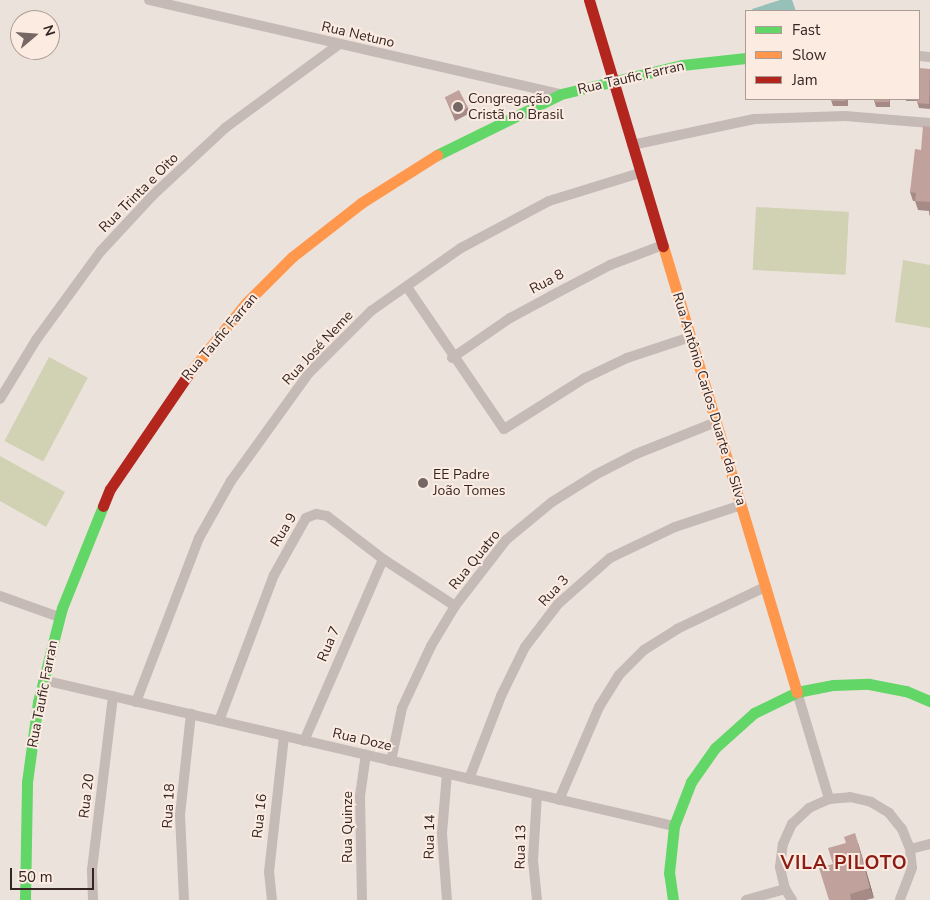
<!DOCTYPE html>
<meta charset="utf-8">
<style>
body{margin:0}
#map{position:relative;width:930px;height:900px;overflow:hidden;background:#ece2dc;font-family:"Nunito Sans",sans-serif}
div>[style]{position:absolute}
.green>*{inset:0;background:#d1d1b4;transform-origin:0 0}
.water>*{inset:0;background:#97c0b9}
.street>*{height:10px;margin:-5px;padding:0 5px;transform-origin:5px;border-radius:5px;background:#c5bab5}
.fast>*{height:11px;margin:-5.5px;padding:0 5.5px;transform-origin:5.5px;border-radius:5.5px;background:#63d668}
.slow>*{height:11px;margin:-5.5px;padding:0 5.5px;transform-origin:5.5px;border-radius:5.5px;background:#ff974d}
.jam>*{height:11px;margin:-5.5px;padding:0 5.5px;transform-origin:5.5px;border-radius:5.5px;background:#b3261e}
.wall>*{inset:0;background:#a68a86}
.shaded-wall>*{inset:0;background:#87716d}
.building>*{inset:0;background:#c1a19c;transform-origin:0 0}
.dots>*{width:14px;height:14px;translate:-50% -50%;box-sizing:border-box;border:2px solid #fbebe1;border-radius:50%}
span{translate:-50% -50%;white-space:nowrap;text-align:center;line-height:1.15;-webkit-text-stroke:4px #fbebe1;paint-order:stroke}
.street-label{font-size:14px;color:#352624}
.poi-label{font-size:14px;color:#352624}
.left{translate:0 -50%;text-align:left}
.district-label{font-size:19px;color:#8b1d16;font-weight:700;letter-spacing:1px}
.legend{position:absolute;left:745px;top:10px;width:175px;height:90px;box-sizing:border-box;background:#fbebe1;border:1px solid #ac9c95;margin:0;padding:6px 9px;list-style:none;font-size:15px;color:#352624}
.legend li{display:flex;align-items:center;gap:10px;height:25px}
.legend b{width:25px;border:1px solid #ac9c95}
.north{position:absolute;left:10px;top:10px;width:50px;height:50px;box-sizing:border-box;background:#fbebe1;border:1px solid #ac9c95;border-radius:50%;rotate:72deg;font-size:14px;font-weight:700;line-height:20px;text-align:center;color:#352624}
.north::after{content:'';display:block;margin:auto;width:18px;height:22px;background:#756864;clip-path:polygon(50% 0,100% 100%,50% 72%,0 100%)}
.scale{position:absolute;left:10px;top:868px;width:84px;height:22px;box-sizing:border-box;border:2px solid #352624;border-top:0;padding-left:6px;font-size:15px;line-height:18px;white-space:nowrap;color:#352624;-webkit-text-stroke:4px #fbebe1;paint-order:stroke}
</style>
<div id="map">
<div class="green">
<div style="left:756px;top:207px;width:93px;height:63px;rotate:3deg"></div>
<div style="clip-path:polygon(903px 260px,930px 265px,930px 328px,895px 322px)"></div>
<div style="left:49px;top:357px;width:44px;height:95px;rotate:28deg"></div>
<div style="clip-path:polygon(0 456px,65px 492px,46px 527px,0 501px)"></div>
</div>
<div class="water">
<div style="clip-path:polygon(780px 0,792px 0,796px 11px,753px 11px,752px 9px)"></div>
</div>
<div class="street">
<div style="left:149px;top:0;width:423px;rotate:12.9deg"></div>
<div style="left:919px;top:56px;width:11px;rotate:5deg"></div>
<div style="left:632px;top:145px;width:125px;rotate:-12deg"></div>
<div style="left:754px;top:119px;width:91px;rotate:-1.9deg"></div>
<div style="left:845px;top:116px;width:85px;rotate:4.7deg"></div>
<div style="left:407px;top:287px;width:172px;rotate:55.7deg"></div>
<div style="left:504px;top:429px;width:96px;rotate:-32.2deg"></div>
<div style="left:585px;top:378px;width:47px;rotate:-25.5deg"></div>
<div style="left:627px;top:358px;width:66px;rotate:-18.4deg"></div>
<div style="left:452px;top:358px;width:70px;rotate:-34.6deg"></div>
<div style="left:510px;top:318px;width:47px;rotate:-28.2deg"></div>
<div style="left:551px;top:296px;width:67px;rotate:-27.7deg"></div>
<div style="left:610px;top:265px;width:57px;rotate:-20.7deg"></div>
<div style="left:0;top:399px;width:69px;rotate:-58.6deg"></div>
<div style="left:36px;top:340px;width:110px;rotate:-53.9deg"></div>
<div style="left:101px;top:251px;width:76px;rotate:-47.1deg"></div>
<div style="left:153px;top:195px;width:98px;rotate:-42.9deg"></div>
<div style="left:225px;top:128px;width:140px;rotate:-36.3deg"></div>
<div style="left:0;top:596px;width:63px;rotate:19.6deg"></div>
<div style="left:43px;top:680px;width:648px;rotate:13.03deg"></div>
<div style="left:797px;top:692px;width:112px;rotate:73.3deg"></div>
<div style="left:136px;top:702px;width:176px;rotate:-69deg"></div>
<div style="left:199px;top:538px;width:65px;rotate:-60.7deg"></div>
<div style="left:231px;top:481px;width:133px;rotate:-54.2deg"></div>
<div style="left:309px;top:373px;width:88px;rotate:-45deg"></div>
<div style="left:371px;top:311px;width:110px;rotate:-35deg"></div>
<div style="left:461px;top:248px;width:100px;rotate:-28.1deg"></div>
<div style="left:549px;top:201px;width:95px;rotate:-17.1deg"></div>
<div style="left:219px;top:721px;width:156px;rotate:-69.4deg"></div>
<div style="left:274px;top:575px;width:65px;rotate:-60.7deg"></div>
<div style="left:306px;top:518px;width:11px;rotate:-22deg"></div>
<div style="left:316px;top:514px;width:11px;rotate:10deg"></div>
<div style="left:327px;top:516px;width:71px;rotate:37.5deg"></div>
<div style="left:383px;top:559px;width:86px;rotate:33.1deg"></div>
<div style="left:304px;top:741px;width:198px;rotate:-66.5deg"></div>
<div style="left:391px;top:761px;width:54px;rotate:-78.3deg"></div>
<div style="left:402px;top:708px;width:68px;rotate:-64.9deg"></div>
<div style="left:431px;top:646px;width:47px;rotate:-59deg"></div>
<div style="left:455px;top:606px;width:83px;rotate:-52.3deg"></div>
<div style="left:506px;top:540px;width:60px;rotate:-39.6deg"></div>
<div style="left:552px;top:502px;width:51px;rotate:-32.1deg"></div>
<div style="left:595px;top:475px;width:46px;rotate:-27.1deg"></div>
<div style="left:636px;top:454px;width:86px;rotate:-21.8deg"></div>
<div style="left:469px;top:779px;width:89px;rotate:-68.9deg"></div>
<div style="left:501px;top:696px;width:55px;rotate:-63.9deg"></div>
<div style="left:525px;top:647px;width:54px;rotate:-52.5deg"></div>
<div style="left:558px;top:604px;width:69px;rotate:-41.5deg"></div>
<div style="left:610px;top:558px;width:72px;rotate:-25.5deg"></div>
<div style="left:675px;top:527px;width:70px;rotate:-18.4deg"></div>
<div style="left:559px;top:800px;width:101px;rotate:-66.7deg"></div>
<div style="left:599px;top:707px;width:38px;rotate:-58deg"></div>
<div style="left:619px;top:675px;width:35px;rotate:-45deg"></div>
<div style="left:644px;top:650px;width:39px;rotate:-32deg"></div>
<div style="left:677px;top:629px;width:98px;rotate:-25.5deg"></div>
<div style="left:910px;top:849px;width:21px;rotate:-14deg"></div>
<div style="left:93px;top:900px;width:30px;rotate:-92deg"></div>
<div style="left:92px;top:870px;width:175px;rotate:-83.1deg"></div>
<div style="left:184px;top:900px;width:85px;rotate:-92.7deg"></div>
<div style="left:180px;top:815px;width:102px;rotate:-83.8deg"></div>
<div style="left:272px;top:900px;width:28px;rotate:-96deg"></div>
<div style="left:269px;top:872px;width:137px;rotate:-83.7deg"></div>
<div style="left:362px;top:900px;width:104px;rotate:-91.1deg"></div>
<div style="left:360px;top:796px;width:42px;rotate:-81.9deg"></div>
<div style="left:447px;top:900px;width:67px;rotate:-94.3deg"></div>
<div style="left:442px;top:833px;width:59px;rotate:-85.2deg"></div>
<div style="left:537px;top:900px;width:40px;rotate:-95.7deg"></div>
<div style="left:533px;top:860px;width:65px;rotate:-86.5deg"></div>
<div style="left:746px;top:900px;width:41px;rotate:-15.8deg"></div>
<div style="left:792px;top:900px;width:13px;rotate:-122deg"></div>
<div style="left:785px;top:889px;width:23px;rotate:-103deg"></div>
<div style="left:780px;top:867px;width:23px;rotate:-83deg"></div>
<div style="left:783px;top:844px;width:22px;rotate:-66deg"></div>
<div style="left:792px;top:824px;width:23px;rotate:-43deg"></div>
<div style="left:809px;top:808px;width:22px;rotate:-24deg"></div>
<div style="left:829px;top:799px;width:21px;rotate:-5deg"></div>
<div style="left:850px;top:797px;width:22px;rotate:13deg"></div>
<div style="left:871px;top:802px;width:21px;rotate:31deg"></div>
<div style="left:889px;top:813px;width:21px;rotate:51deg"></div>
<div style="left:902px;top:829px;width:22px;rotate:68deg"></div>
<div style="left:910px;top:849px;width:19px;rotate:84deg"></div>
<div style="left:912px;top:868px;width:34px;rotate:111deg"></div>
</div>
<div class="fast">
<div style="left:437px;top:155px;width:138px;rotate:-26.2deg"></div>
<div style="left:561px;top:94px;width:124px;rotate:-13.5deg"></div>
<div style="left:682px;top:65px;width:64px;rotate:-6.2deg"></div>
<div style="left:25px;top:900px;width:118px;rotate:-89deg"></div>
<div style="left:27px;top:782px;width:81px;rotate:-82.2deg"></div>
<div style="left:38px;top:702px;width:97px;rotate:-75.7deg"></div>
<div style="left:62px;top:608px;width:110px;rotate:-68.1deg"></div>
<div style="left:673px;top:900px;width:27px;rotate:-98deg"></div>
<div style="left:669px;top:873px;width:47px;rotate:-83.9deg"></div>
<div style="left:674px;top:826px;width:47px;rotate:-68.9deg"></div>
<div style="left:691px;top:782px;width:42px;rotate:-54.8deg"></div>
<div style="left:715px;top:748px;width:52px;rotate:-41.9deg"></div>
<div style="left:754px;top:713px;width:48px;rotate:-26deg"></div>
<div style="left:797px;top:692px;width:37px;rotate:-11deg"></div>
<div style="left:833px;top:685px;width:36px;rotate:-2deg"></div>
<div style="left:869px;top:684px;width:38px;rotate:11deg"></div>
<div style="left:906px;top:691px;width:26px;rotate:23deg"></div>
</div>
<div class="slow">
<div style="left:663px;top:246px;width:466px;rotate:73.3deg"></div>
<div style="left:187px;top:376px;width:94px;rotate:-51.1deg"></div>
<div style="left:246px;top:303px;width:65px;rotate:-45deg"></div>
<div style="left:292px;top:257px;width:88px;rotate:-38deg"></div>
<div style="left:361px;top:203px;width:90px;rotate:-32.3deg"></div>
</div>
<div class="jam">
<div style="left:589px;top:0;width:257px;rotate:73.3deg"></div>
<div style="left:103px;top:506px;width:18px;rotate:-68deg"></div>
<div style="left:110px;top:489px;width:137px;rotate:-55.7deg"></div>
</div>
<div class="wall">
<div style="clip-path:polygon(930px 69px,930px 109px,919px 108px,917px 101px,906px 101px,906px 99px,919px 99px)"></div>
<div style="clip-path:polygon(445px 97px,468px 108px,470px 113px,455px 121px)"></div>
<div style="clip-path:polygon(820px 99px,890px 99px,890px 107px,876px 107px,874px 100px,848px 99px,848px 106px,833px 106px,831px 100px)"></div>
<div style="clip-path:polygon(930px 127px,930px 217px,929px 213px,929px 211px,918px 210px,915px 201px,913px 201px,910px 192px)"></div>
<div style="clip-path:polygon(858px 843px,874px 898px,866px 900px,829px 900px,833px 864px)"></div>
</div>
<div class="shaded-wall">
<div style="clip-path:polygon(855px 833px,858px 843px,874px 898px,870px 888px)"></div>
</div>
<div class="building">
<div style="clip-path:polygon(919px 68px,930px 69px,929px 104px,917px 103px,917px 99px,919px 99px)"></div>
<div style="left:459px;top:90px;width:20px;height:16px;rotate:63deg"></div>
<div style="left:831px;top:99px;width:15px;height:2px"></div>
<div style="left:874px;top:99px;width:15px;height:3px"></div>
<div style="clip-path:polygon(923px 126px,930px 127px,930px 202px,915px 201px,916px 193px,910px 192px,915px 149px,921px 150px)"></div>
<div style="clip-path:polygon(855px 833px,870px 888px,850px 894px,851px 900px,829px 900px,819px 868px,833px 864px,828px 848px,846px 843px,844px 837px)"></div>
</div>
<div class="dots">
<div style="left:458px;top:107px;background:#756864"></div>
<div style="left:423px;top:483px;background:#756864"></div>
</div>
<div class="street-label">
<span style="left:358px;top:35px;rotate:13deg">Rua Netuno</span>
<span style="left:631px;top:78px;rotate:-13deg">Rua Taufic Farran</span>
<span style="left:139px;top:193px;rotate:-45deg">Rua Trinta e Oito</span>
<span style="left:547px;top:282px;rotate:-28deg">Rua 8</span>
<span style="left:220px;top:337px;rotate:-50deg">Rua Taufic Farran</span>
<span style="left:318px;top:348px;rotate:-47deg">Rua José Neme</span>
<span style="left:709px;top:399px;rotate:73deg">Rua Antônio Carlos Duarte da Silva</span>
<span style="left:284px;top:530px;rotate:-58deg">Rua 9</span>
<span style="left:475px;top:560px;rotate:-51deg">Rua Quatro</span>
<span style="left:554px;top:591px;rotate:-47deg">Rua 3</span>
<span style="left:329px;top:644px;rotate:-67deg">Rua 7</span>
<span style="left:43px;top:694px;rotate:-79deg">Rua Taufic Farran</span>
<span style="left:362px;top:740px;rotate:13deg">Rua Doze</span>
<span style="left:87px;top:796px;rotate:-83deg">Rua 20</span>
<span style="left:169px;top:806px;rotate:-87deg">Rua 18</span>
<span style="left:260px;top:816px;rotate:-84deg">Rua 16</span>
<span style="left:348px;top:827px;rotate:-90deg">Rua Quinze</span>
<span style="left:430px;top:837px;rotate:-89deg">Rua 14</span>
<span style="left:521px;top:847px;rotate:-89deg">Rua 13</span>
</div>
<div class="poi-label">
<span class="left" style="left:468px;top:107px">Congregação<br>Cristã no Brasil</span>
<span class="left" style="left:433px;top:483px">EE Padre<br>João Tomes</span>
</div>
<div class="district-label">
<span style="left:844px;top:864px">VILA PILOTO</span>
</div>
<ul class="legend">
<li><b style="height:6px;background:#63d668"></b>Fast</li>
<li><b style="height:6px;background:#ff974d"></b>Slow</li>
<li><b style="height:6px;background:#b3261e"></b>Jam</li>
</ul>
<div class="north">N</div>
<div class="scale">50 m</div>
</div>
